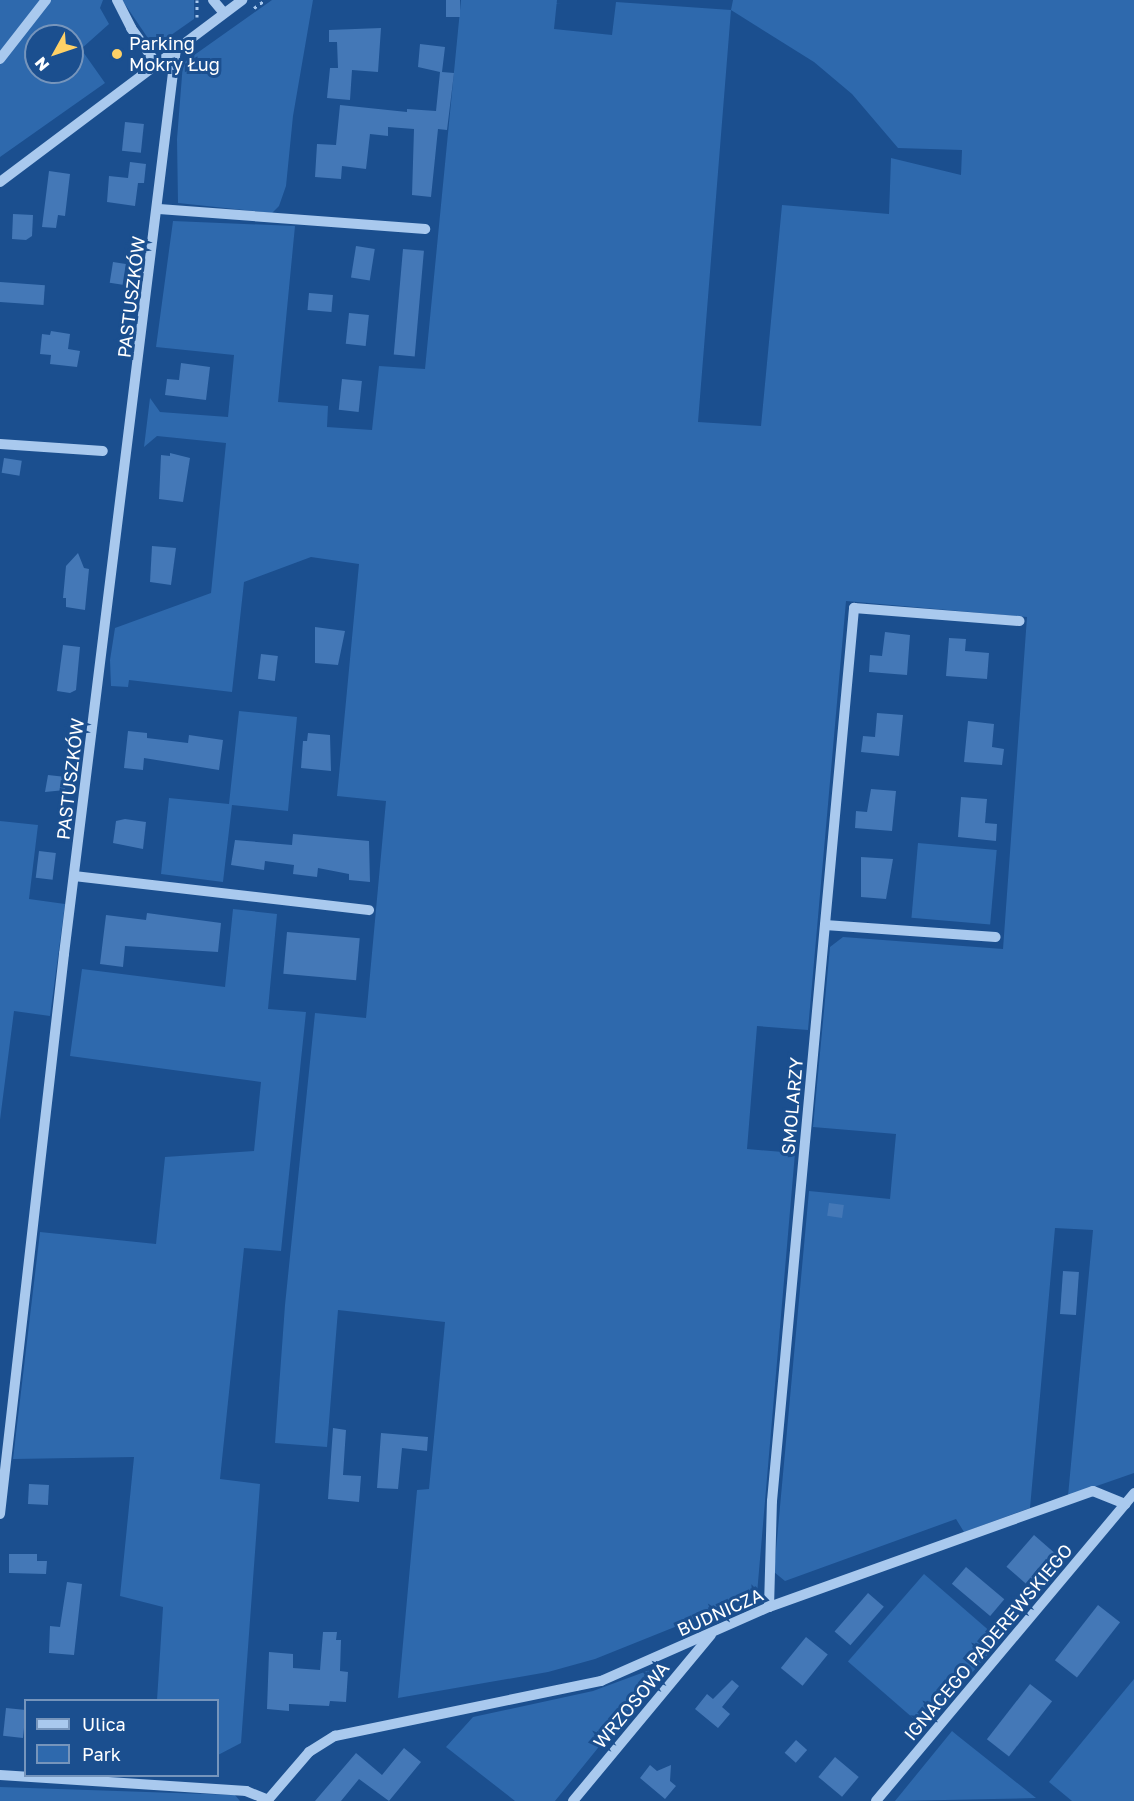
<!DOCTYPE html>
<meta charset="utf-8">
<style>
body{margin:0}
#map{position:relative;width:1134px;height:1801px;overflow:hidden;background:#1b4f8f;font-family:"Golos Text",sans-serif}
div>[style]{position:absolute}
.green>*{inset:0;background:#2e69ad;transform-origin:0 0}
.building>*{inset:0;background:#4478b7;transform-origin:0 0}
.path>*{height:3px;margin-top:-1.5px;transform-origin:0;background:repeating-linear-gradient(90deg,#a9c9ee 0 3px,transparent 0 7.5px)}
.minor>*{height:10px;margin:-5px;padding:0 5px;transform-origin:5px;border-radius:5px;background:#a9c9ee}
.dots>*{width:16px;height:16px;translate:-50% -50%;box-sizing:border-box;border:3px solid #1b4f8f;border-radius:50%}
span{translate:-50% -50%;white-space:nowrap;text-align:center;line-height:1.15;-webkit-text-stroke:6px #1b4f8f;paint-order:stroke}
.poi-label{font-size:18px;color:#fff}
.left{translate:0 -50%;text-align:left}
.street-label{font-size:18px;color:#fff}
.legend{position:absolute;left:24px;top:1699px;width:195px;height:78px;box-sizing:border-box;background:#1b4f8f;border:2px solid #7695bc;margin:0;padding:8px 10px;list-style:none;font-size:18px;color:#fff}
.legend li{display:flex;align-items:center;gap:12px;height:30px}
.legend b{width:30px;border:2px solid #7695bc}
.north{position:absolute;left:24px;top:24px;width:60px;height:60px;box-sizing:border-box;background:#1b4f8f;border:2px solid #7695bc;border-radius:50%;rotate:230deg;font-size:16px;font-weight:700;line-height:24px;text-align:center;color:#fff}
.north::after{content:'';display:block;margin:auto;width:21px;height:27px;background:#ffd166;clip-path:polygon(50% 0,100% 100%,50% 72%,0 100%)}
</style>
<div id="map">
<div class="green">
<div style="clip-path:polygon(evenodd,0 0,103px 0,100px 8px,109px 24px,81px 49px,105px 83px,0 157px,0 0,36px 36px,72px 36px,72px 72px,36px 72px,36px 36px)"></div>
<div style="clip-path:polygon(122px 0,194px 0,194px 19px,154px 47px)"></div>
<div style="clip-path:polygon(272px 0,313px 0,293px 116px,286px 186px,279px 206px,272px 213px,178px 203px,177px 139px,183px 63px)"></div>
<div style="clip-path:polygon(evenodd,461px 0,557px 0,554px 29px,612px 35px,616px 2px,731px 10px,733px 0,1134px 0,1134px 1473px,1068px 1496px,1093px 1230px,1055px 1228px,1030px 1508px,964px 1532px,956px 1519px,785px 1581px,774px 1572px,809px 1191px,890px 1199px,896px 1134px,813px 1127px,830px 947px,843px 937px,1003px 949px,1027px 617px,846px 601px,808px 1030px,757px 1026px,747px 1149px,795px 1153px,757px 1594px,595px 1659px,548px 1672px,398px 1698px,417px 1490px,429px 1489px,445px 1322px,338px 1310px,327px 1447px,275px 1443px,285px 1305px,315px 1013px,366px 1018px,386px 801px,337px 796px,359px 564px,311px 557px,244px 582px,232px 692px,129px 680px,128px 687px,111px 686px,110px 660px,115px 628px,211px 593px,226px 443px,157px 436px,144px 447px,150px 398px,160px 412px,228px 417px,234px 355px,156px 347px,173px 221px,295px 226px,278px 402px,328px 406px,327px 427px,372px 430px,379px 366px,425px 369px,461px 0,731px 10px,814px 62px,852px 94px,898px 148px,962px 150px,961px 175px,891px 158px,889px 214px,782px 205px,761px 426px,698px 422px,731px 10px)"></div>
<div style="clip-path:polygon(239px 711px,297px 717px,288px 811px,232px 805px,223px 882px,161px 874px,169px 798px,229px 804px)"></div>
<div style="clip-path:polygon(0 821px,38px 825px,29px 899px,65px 904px,50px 1016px,14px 1011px,0 1120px)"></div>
<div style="left:918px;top:843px;width:79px;height:75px;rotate:5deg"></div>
<div style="clip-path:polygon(233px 909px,277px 914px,268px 1009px,306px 1012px,281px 1251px,244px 1248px,220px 1479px,260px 1484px,241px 1743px,218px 1755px,218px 1700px,157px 1700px,163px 1607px,120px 1596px,134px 1457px,13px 1459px,40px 1232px,156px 1244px,165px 1157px,254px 1151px,261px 1082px,70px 1056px,82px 969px,225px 987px)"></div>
<div style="left:924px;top:1574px;width:101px;height:116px;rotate:41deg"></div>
<div style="clip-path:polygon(666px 1664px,555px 1801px,515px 1801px,446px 1747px,473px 1717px,593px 1691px)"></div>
<div style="clip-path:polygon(1134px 1679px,1134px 1801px,1072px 1801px,1049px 1782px)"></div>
<div style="clip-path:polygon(952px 1731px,958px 1736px,1036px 1798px,895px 1801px)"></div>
<div style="clip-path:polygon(0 1787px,235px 1795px,240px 1801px,0 1801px)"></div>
</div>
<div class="building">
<div style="left:446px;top:0;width:14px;height:17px"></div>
<div style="clip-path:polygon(381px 28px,378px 72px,352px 70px,350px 100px,327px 98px,330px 68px,338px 68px,337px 42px,329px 42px,329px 30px)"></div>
<div style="clip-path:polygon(420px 44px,445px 47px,442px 72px,454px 73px,447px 130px,438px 129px,431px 197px,412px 195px,414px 129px,388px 127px,388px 136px,370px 134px,366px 169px,342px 166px,341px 179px,315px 177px,317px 144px,336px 145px,340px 105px,407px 112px,407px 109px,436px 111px,440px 72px,418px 67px)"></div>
<div style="left:125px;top:122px;width:19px;height:29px;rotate:6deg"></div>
<div style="clip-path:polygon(130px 162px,146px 164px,144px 183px,138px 183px,135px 206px,107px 202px,109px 176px,128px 178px)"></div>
<div style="clip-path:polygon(49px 171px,70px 174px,65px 216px,58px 215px,56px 228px,42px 227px)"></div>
<div style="clip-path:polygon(13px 214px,33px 215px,32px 236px,26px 240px,12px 239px)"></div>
<div style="left:356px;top:246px;width:19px;height:32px;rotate:9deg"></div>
<div style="left:403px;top:249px;width:21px;height:106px;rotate:5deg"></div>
<div style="left:113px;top:262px;width:13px;height:21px;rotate:9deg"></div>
<div style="left:0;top:282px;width:45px;height:20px;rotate:4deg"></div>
<div style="left:309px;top:293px;width:24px;height:17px;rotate:5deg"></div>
<div style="left:349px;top:313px;width:20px;height:31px;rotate:6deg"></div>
<div style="clip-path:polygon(51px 331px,70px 334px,68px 349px,80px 351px,77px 367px,50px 364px,51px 355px,40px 354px,42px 334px,50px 335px)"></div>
<div style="clip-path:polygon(181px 363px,210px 367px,206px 400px,165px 395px,167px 379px,179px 380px)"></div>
<div style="left:342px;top:379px;width:20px;height:31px;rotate:6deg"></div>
<div style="clip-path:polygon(170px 453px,190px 458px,183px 502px,159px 499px,161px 455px,170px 456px)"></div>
<div style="left:4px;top:458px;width:18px;height:15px;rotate:9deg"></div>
<div style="clip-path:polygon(152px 546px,176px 548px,171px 585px,150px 582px)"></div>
<div style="clip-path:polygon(78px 553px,84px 568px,89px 569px,85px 610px,66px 607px,66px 598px,63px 598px,66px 566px)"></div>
<div style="clip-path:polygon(315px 627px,345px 631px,338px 665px,315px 663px)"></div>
<div style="clip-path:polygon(885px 632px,910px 635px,907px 675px,869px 672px,870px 655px,882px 656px)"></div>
<div style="clip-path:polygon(949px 638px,966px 639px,965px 651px,989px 653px,987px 679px,946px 676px)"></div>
<div style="clip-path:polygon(63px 645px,80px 647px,76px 690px,70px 693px,57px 691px)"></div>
<div style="left:261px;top:654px;width:17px;height:25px;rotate:7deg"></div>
<div style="clip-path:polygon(877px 713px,903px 715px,899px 756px,861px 752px,863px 736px,875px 737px)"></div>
<div style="clip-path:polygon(968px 721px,994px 724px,992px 747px,1004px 749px,1002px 765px,964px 762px)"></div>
<div style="clip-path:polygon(128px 731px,147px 733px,147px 738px,188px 743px,189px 735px,223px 740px,219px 770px,144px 758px,143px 770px,124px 768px)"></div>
<div style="clip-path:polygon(308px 733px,330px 735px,331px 771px,301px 768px,303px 741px,307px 741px)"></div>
<div style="clip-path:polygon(48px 775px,66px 777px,65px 790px,45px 792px)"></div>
<div style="clip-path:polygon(871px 789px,896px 791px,892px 831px,855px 828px,856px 811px,867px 812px)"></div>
<div style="clip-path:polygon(961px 797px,987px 799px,985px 823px,997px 824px,996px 841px,958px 837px)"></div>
<div style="clip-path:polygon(125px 819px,146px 822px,143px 849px,113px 843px,116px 821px)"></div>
<div style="clip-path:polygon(293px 834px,369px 841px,370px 882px,349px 880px,349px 874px,318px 868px,317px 877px,293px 874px,294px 865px,265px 861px,264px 870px,231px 865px,235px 840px,292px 845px)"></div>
<div style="left:39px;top:851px;width:17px;height:27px;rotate:7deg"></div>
<div style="clip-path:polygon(861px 857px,893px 859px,886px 899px,861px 897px)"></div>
<div style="clip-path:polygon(147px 913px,221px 923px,218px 952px,125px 946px,123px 967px,100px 964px,106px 915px,146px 920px)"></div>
<div style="left:287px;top:932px;width:73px;height:42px;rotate:5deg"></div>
<div style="left:829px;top:1203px;width:15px;height:13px;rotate:8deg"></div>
<div style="left:1063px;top:1271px;width:16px;height:43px;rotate:4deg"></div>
<div style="clip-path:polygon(333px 1428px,346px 1430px,343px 1475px,361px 1476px,359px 1502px,328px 1499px)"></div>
<div style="clip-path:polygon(381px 1433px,428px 1437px,427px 1451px,402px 1448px,398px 1489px,377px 1488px)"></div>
<div style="left:29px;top:1484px;width:20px;height:20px;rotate:3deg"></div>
<div style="left:1034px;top:1535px;width:30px;height:42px;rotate:41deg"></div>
<div style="clip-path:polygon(9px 1554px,37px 1554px,37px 1561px,47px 1561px,46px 1574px,9px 1573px)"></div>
<div style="left:966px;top:1567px;width:50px;height:22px;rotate:40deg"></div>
<div style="clip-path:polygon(67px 1582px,82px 1584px,74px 1655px,49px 1653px,50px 1626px,60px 1627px)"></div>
<div style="left:868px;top:1593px;width:21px;height:51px;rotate:41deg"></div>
<div style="left:1098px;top:1605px;width:28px;height:70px;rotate:38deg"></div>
<div style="clip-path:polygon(323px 1632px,337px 1632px,336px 1640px,341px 1640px,340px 1671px,348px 1672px,346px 1702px,330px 1701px,329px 1706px,289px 1704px,289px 1711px,267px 1709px,269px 1652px,293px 1654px,293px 1668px,320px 1670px)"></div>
<div style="left:806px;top:1637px;width:28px;height:40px;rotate:39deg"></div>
<div style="clip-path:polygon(732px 1680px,739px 1686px,722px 1707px,730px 1714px,718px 1728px,695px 1709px,707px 1694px,713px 1699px)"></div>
<div style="left:1030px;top:1684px;width:28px;height:70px;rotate:38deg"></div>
<div style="left:6px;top:1708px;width:20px;height:28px;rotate:6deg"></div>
<div style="left:796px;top:1740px;width:15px;height:17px;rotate:42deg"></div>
<div style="clip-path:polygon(404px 1748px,421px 1762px,389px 1801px,359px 1779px,341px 1801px,315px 1801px,356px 1753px,382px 1775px)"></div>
<div style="left:835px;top:1757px;width:31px;height:26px;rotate:40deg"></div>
<div style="clip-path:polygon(650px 1765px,657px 1771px,671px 1765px,670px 1781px,676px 1786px,665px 1799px,640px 1778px)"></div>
</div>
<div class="path">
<div style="left:254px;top:8px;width:14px;rotate:-36deg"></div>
<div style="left:197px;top:17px;width:17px;rotate:-90deg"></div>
</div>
<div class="minor">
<div style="left:117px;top:0;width:31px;rotate:63deg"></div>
<div style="left:131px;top:28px;width:43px;rotate:54.5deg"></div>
<div style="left:213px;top:0;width:17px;rotate:50deg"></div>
<div style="left:0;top:59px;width:75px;rotate:-52.1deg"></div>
<div style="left:0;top:182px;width:303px;rotate:-36.9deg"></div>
<div style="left:159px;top:209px;width:267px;rotate:4.3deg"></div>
<div style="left:0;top:444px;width:103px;rotate:3.9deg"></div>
<div style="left:74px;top:876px;width:297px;rotate:6.6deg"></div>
<div style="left:825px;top:925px;width:171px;rotate:4deg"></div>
<div style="left:0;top:1514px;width:564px;rotate:-83.48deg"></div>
<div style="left:64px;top:954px;width:913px;rotate:-82.95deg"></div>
<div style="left:769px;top:1607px;width:106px;rotate:-88.4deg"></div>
<div style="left:772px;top:1501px;width:897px;rotate:-84.75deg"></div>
<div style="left:854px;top:608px;width:166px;rotate:4.5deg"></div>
<div style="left:0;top:1775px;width:247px;rotate:3.7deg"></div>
<div style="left:246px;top:1791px;width:24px;rotate:22deg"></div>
<div style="left:267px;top:1801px;width:65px;rotate:-49.4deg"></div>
<div style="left:309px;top:1752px;width:31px;rotate:-32deg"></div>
<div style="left:335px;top:1736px;width:272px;rotate:-11.7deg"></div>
<div style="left:601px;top:1681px;width:184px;rotate:-23.8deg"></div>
<div style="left:769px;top:1607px;width:344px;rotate:-19.7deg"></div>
<div style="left:1093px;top:1491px;width:35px;rotate:22deg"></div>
<div style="left:573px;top:1801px;width:216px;rotate:-50.3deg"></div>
<div style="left:876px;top:1801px;width:402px;rotate:-50deg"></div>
</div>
<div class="dots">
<div style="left:117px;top:54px;background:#ffd166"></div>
</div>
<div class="poi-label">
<span class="left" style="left:129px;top:54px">Parking<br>Mokry Ług</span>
</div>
<div class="street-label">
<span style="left:131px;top:297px;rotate:-83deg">PASTUSZKÓW</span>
<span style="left:70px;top:779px;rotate:-83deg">PASTUSZKÓW</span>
<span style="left:792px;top:1106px;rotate:-85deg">SMOLARZY</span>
<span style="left:720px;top:1612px;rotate:-24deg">BUDNICZA</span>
<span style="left:988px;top:1642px;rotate:-50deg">IGNACEGO PADEREWSKIEGO</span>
<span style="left:631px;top:1705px;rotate:-50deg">WRZOSOWA</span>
</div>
<ul class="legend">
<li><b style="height:8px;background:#a9c9ee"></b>Ulica</li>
<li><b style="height:16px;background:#2e69ad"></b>Park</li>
</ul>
<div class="north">N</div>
</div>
